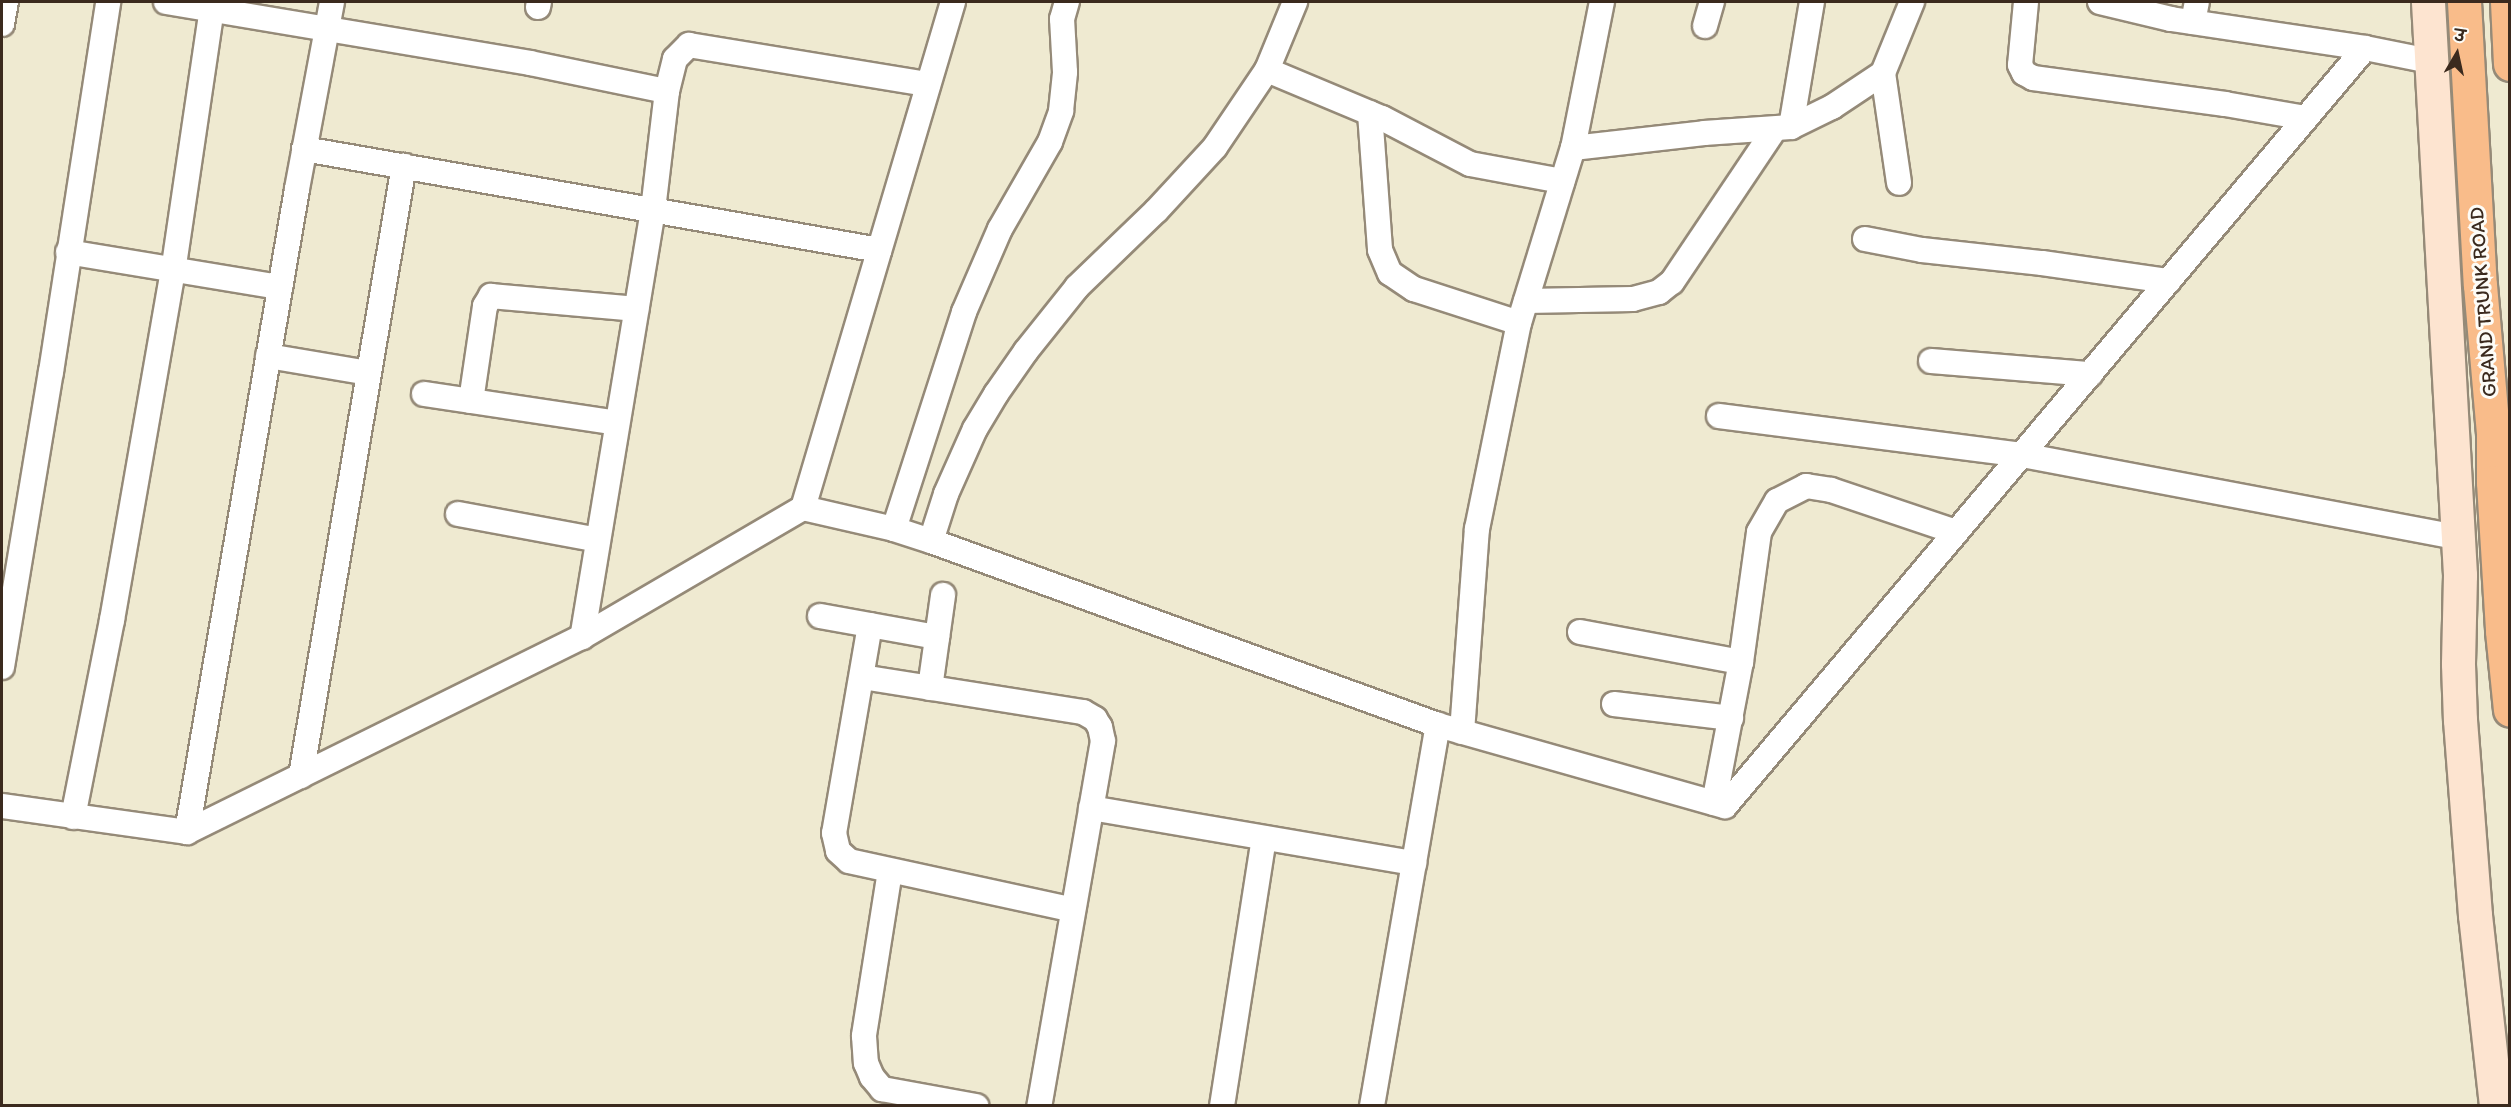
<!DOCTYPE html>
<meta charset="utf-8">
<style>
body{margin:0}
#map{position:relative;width:2511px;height:1107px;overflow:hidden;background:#efead1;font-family:Itim,"Playpen Sans Deva",sans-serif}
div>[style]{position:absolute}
.roads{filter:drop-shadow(2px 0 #958a78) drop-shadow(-2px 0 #958a78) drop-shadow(0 2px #958a78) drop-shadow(0 -2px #958a78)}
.street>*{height:24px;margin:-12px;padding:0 12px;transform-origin:12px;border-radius:12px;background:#fff}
.secondary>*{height:33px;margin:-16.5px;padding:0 16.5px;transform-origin:16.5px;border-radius:16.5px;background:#fde4d0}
.highway>*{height:33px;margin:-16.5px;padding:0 16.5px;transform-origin:16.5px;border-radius:16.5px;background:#f9bc8a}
span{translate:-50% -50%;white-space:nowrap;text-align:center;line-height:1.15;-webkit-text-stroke:6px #fdfcf7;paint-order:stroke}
.street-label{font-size:20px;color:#3b2a1e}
.frame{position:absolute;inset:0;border:3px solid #3b2a1e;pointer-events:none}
.north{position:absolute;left:2427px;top:24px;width:60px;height:60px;-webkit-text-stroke:4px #fdfcf7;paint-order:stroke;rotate:9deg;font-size:16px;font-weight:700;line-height:24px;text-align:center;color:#3b2a1e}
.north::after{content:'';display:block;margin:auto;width:21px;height:27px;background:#3b2a1e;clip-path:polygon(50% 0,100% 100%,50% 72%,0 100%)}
</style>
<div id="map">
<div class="roads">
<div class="street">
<i style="left:166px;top:2px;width:369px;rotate:9.5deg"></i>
<i style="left:530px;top:63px;width:140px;rotate:11.6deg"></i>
<i style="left:667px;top:91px;width:120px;rotate:96.7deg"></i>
<i style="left:653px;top:210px;width:433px;rotate:99.4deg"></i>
<i style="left:2026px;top:2px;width:63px;rotate:95.4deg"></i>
<i style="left:2020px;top:65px;width:9px;rotate:63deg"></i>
<i style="left:2024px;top:73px;width:10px;rotate:29deg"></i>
<i style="left:2033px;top:78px;width:194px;rotate:7.7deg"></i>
<i style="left:2225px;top:104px;width:82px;rotate:9.8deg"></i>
<i style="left:2100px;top:2px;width:73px;rotate:13.5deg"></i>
<i style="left:2171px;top:19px;width:196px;rotate:8.5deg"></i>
<i style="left:2365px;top:48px;width:66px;rotate:11.3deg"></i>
<i style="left:538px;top:7px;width:5px;rotate:-79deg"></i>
<i style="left:2193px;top:22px;width:20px;rotate:-79deg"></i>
<i style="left:2px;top:24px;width:22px;rotate:-80deg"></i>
<i style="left:1705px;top:26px;width:25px;rotate:-74deg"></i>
<i style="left:1267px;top:70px;width:125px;rotate:22.7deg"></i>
<i style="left:1382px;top:118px;width:99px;rotate:27.6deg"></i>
<i style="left:1470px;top:164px;width:94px;rotate:10.5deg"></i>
<i style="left:1883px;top:73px;width:111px;rotate:81.7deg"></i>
<i style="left:667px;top:91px;width:33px;rotate:-76deg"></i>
<i style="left:675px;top:59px;width:20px;rotate:-45deg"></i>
<i style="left:689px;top:45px;width:242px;rotate:9.3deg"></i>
<i style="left:1370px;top:113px;width:137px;rotate:85.8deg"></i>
<i style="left:1380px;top:250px;width:25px;rotate:67deg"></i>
<i style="left:1390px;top:273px;width:29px;rotate:34deg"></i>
<i style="left:1414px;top:289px;width:110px;rotate:17.9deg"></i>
<i style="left:1791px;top:127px;width:127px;rotate:-80.5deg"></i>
<i style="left:1573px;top:148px;width:132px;rotate:-6.5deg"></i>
<i style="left:1704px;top:133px;width:87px;rotate:-3.9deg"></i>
<i style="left:1791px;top:127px;width:46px;rotate:-26deg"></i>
<i style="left:1832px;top:107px;width:61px;rotate:-33.7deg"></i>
<i style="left:1883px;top:73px;width:77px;rotate:-67.8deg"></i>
<i style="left:304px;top:149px;width:584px;rotate:9.96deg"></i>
<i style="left:1865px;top:239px;width:58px;rotate:10.9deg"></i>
<i style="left:1922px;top:250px;width:121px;rotate:6.2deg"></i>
<i style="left:2042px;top:263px;width:128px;rotate:8.1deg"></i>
<i style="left:68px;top:252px;width:215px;rotate:9.4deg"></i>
<i style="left:1526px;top:301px;width:107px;rotate:-1.1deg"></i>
<i style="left:1633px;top:299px;width:27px;rotate:-15deg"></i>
<i style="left:1659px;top:292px;width:16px;rotate:-38deg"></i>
<i style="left:1672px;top:282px;width:183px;rotate:-56.1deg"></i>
<i style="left:268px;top:356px;width:102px;rotate:9.6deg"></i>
<i style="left:1931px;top:361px;width:160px;rotate:4.7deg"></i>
<i style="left:424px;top:394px;width:195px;rotate:8.5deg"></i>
<i style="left:471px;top:401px;width:96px;rotate:-81.6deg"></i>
<i style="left:485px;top:306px;width:12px;rotate:-59deg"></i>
<i style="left:491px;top:296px;width:146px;rotate:5.1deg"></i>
<i style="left:1719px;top:416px;width:305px;rotate:7.3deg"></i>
<i style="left:2022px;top:455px;width:444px;rotate:10.7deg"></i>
<i style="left:803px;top:508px;width:528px;rotate:-73.49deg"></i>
<i style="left:458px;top:514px;width:142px;rotate:10.5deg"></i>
<i style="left:894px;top:529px;width:228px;rotate:-72.1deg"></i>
<i style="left:964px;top:312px;width:90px;rotate:-66.6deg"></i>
<i style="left:1000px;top:229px;width:100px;rotate:-60.1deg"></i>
<i style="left:1050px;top:142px;width:33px;rotate:-70deg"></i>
<i style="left:1061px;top:111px;width:39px;rotate:-84deg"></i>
<i style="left:1065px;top:72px;width:53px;rotate:-93.2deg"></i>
<i style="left:1062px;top:19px;width:18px;rotate:-74deg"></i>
<i style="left:931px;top:541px;width:49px;rotate:-72.3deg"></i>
<i style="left:946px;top:494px;width:71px;rotate:-66deg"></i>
<i style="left:975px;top:429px;width:41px;rotate:-59deg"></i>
<i style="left:996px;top:394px;width:52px;rotate:-55.1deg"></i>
<i style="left:1026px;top:351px;width:82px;rotate:-51.4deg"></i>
<i style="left:1077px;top:287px;width:110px;rotate:-43.9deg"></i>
<i style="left:1156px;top:211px;width:87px;rotate:-47.3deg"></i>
<i style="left:1215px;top:147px;width:93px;rotate:-56deg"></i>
<i style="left:1267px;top:70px;width:74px;rotate:-67.6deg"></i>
<i style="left:820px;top:616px;width:119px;rotate:10.2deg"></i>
<i style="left:870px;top:625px;width:211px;rotate:99.8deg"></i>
<i style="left:834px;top:833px;width:18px;rotate:77deg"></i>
<i style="left:838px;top:851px;width:15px;rotate:42deg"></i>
<i style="left:849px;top:861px;width:229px;rotate:12.3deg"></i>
<i style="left:1580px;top:632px;width:164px;rotate:10.6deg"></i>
<i style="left:2px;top:667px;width:299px;rotate:-80.6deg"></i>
<i style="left:51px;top:372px;width:374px;rotate:-81.2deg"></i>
<i style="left:862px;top:677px;width:224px;rotate:9deg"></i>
<i style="left:1083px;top:712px;width:14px;rotate:30deg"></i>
<i style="left:1095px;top:719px;width:9px;rotate:58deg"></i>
<i style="left:1100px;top:727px;width:14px;rotate:78deg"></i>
<i style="left:1103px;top:741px;width:371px;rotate:99.9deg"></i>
<i style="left:930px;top:688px;width:94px;rotate:-82deg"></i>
<i style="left:1614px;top:704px;width:118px;rotate:6.8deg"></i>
<i style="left:1462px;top:732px;width:204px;rotate:-85.8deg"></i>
<i style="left:1477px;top:529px;width:210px;rotate:-78.5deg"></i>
<i style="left:1519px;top:323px;width:183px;rotate:-72.9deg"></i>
<i style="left:1573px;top:148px;width:149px;rotate:-78.8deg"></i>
<i style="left:301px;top:776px;width:619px;rotate:-80.42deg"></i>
<i style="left:1714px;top:803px;width:144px;rotate:-79.2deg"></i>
<i style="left:1741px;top:662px;width:131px;rotate:-82.1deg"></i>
<i style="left:1759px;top:532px;width:36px;rotate:-60deg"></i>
<i style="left:1777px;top:501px;width:33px;rotate:-27deg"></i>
<i style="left:1806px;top:486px;width:25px;rotate:9deg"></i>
<i style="left:1831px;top:490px;width:132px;rotate:18.6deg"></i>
<i style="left:2px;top:806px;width:187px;rotate:8deg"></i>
<i style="left:187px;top:832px;width:441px;rotate:-26.3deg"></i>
<i style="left:582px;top:637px;width:256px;rotate:-30.3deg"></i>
<i style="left:803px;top:508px;width:93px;rotate:13deg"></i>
<i style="left:894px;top:529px;width:39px;rotate:18deg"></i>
<i style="left:931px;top:541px;width:539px;rotate:19.95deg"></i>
<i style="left:1438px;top:725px;width:298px;rotate:15.8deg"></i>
<i style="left:1725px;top:806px;width:992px;rotate:-49.82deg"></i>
<i style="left:1091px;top:808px;width:328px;rotate:9.7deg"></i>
<i style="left:73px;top:817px;width:201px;rotate:-78.8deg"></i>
<i style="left:112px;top:620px;width:353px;rotate:-80.1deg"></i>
<i style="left:173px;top:272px;width:266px;rotate:-81.6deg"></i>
<i style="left:187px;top:832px;width:652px;rotate:-80.29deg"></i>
<i style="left:297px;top:189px;width:190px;rotate:-79.4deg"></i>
<i style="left:890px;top:871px;width:167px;rotate:99deg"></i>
<i style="left:864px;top:1036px;width:27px;rotate:86deg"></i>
<i style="left:866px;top:1063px;width:15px;rotate:67deg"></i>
<i style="left:872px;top:1077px;width:16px;rotate:50deg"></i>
<i style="left:882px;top:1089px;width:96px;rotate:10.3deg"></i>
<i style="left:1222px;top:1106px;width:271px;rotate:-81.1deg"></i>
<i style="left:1372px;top:1106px;width:387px;rotate:-80.2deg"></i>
</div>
<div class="secondary">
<i style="left:2428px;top:2px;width:574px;rotate:86.8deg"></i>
<i style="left:2460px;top:575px;width:89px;rotate:91.3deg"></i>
<i style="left:2458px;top:664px;width:56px;rotate:88deg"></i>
<i style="left:2460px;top:720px;width:196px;rotate:85.6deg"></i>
<i style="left:2475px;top:915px;width:192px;rotate:83.7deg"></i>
</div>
<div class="highway">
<i style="left:2464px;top:2px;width:283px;rotate:86.8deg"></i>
<i style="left:2480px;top:285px;width:149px;rotate:85deg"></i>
<i style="left:2493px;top:433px;width:49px;rotate:90deg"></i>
<i style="left:2493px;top:482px;width:149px;rotate:86.5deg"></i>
<i style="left:2502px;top:631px;width:79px;rotate:84.2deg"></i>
<i style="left:2507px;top:2px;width:62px;rotate:87.2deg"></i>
</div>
</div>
<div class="street-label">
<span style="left:2483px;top:302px;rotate:-94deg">GRAND TRUNK ROAD</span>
</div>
<div class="frame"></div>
<div class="north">उ</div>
</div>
